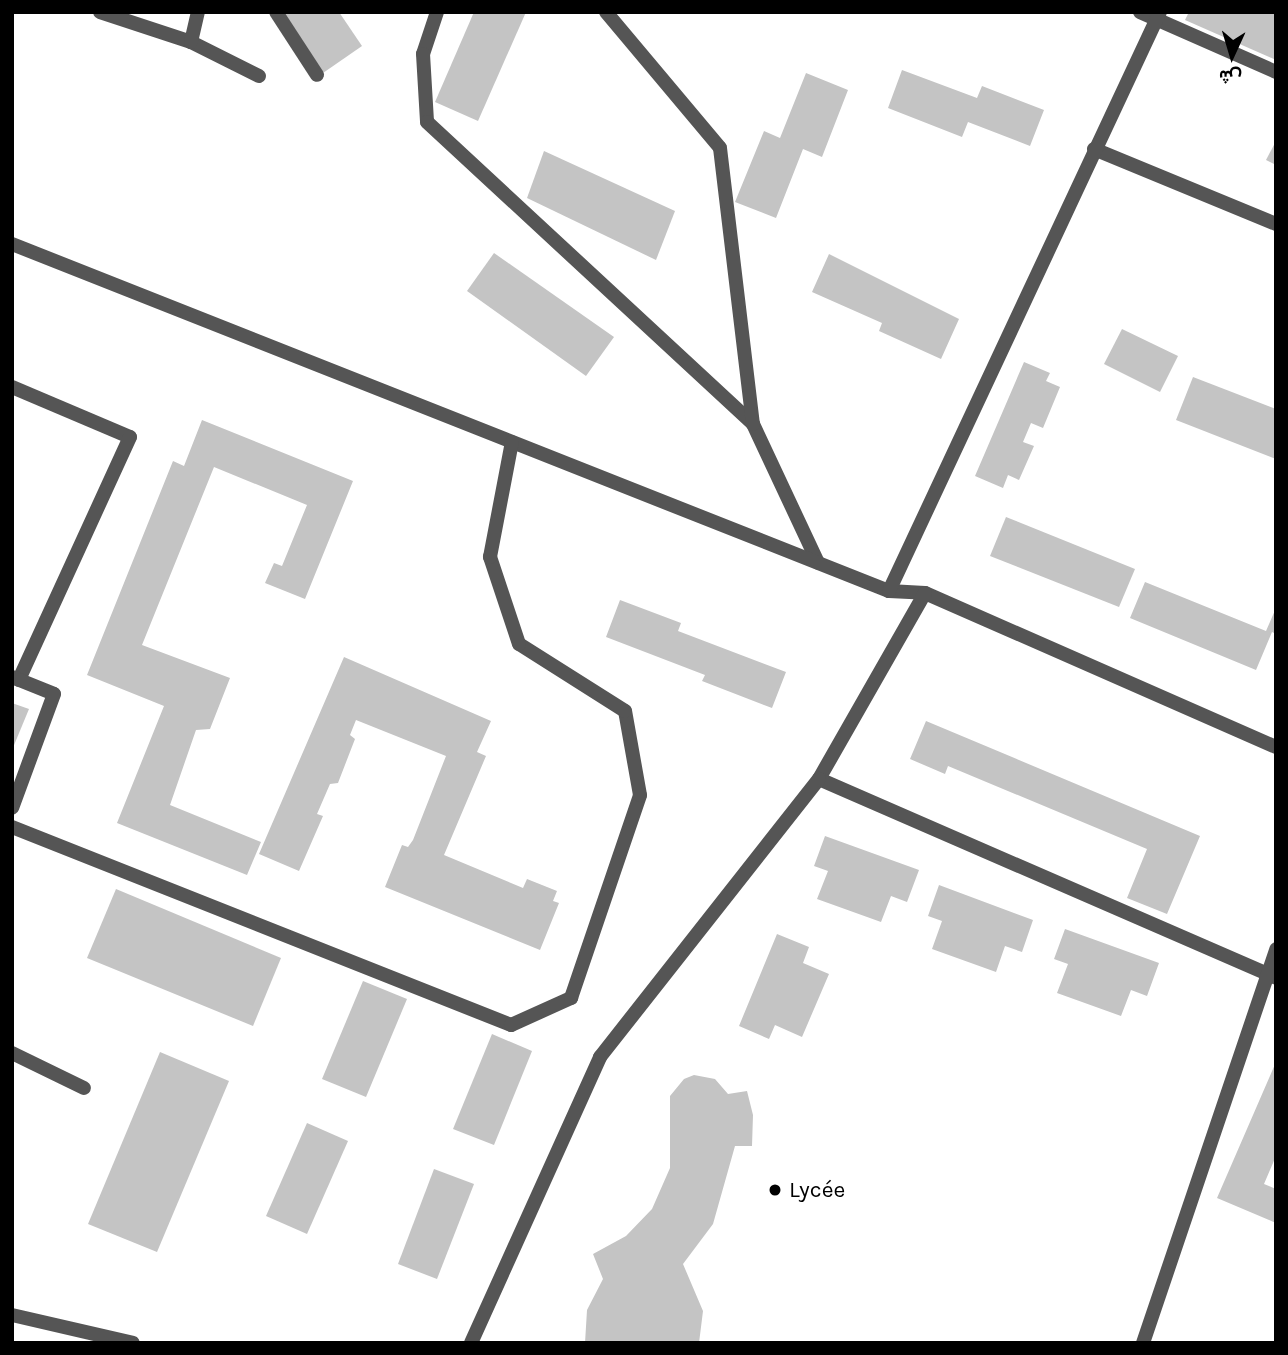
<!DOCTYPE html>
<meta charset="utf-8">
<style>
body{margin:0}
#map{position:relative;width:1288px;height:1355px;overflow:hidden;background:#fff;font-family:Karla,Vazirmatn,sans-serif}
div>[style]{position:absolute}
.building>*{inset:0;background:#c4c4c4}
.service>*{height:14px;margin:-7px;padding:0 7px;transform-origin:7px;border-radius:7px;background:#555}
.minor>*{height:14px;margin:-7px;padding:0 7px;transform-origin:7px;border-radius:7px;background:#555}
.dots>*{width:19px;height:19px;translate:-50% -50%;box-sizing:border-box;border:4px solid #fff;border-radius:50%}
span{translate:-50% -50%;white-space:nowrap;text-align:center;line-height:1.15;-webkit-text-stroke:5px #fff;paint-order:stroke}
.poi-label{font-size:23px;color:#000}
.left{translate:0 -50%;text-align:left}
.frame{position:absolute;inset:0;border:14px solid #000;pointer-events:none}
.north{position:absolute;left:1197px;top:21px;width:70px;height:70px;-webkit-text-stroke:5px #fff;paint-order:stroke;rotate:184deg;font-size:19px;font-weight:700;line-height:28px;text-align:center;color:#000}
.north::after{content:'';display:block;margin:auto;width:24px;height:32px;background:#000;clip-path:polygon(50% 0,100% 100%,50% 72%,0 100%)}
</style>
<div id="map">
<div class="building">
<i style="clip-path:polygon(282px 12px,339px 12px,362px 46px,323px 73px)"></i>
<i style="clip-path:polygon(474px 12px,526px 12px,478px 121px,435px 102px)"></i>
<i style="clip-path:polygon(1189px 12px,1276px 12px,1276px 60px,1185px 20px)"></i>
<i style="clip-path:polygon(902px 70px,977px 98px,982px 86px,1044px 110px,1030px 146px,968px 122px,962px 137px,888px 108px)"></i>
<i style="clip-path:polygon(806px 73px,848px 90px,822px 157px,803px 149px,776px 218px,735px 202px,764px 131px,780px 138px)"></i>
<i style="clip-path:polygon(1276px 141px,1276px 165px,1266px 160px)"></i>
<i style="clip-path:polygon(544px 151px,675px 211px,656px 260px,527px 198px)"></i>
<i style="clip-path:polygon(494px 253px,614px 337px,586px 376px,467px 291px)"></i>
<i style="clip-path:polygon(829px 254px,959px 319px,941px 359px,879px 331px,882px 323px,812px 292px)"></i>
<i style="clip-path:polygon(1122px 329px,1178px 356px,1160px 392px,1104px 364px)"></i>
<i style="clip-path:polygon(1024px 362px,1050px 373px,1046px 381px,1060px 387px,1043px 428px,1031px 423px,1023px 442px,1034px 446px,1019px 480px,1008px 475px,1003px 488px,975px 476px)"></i>
<i style="clip-path:polygon(1193px 377px,1276px 409px,1276px 459px,1176px 420px)"></i>
<i style="clip-path:polygon(202px 420px,353px 481px,305px 599px,265px 583px,274px 563px,282px 566px,307px 505px,214px 467px,142px 645px,230px 678px,210px 729px,196px 730px,170px 805px,261px 842px,247px 875px,117px 823px,164px 706px,87px 675px,173px 461px,184px 466px)"></i>
<i style="clip-path:polygon(1006px 517px,1135px 569px,1119px 607px,990px 556px)"></i>
<i style="clip-path:polygon(1145px 582px,1266px 631px,1276px 608px,1276px 634px,1272px 632px,1256px 670px,1130px 618px)"></i>
<i style="clip-path:polygon(620px 600px,681px 623px,678px 631px,786px 672px,772px 708px,702px 681px,705px 675px,606px 637px)"></i>
<i style="clip-path:polygon(344px 657px,491px 721px,477px 752px,486px 756px,444px 855px,523px 888px,527px 879px,557px 891px,553px 901px,559px 903px,540px 950px,385px 887px,402px 845px,408px 847px,413px 840px,446px 756px,356px 720px,350px 735px,355px 739px,338px 783px,330px 784px,317px 814px,323px 816px,299px 871px,259px 854px)"></i>
<i style="clip-path:polygon(12px 703px,29px 709px,12px 750px)"></i>
<i style="clip-path:polygon(926px 721px,1200px 836px,1167px 914px,1127px 898px,1147px 849px,948px 766px,945px 774px,910px 759px)"></i>
<i style="clip-path:polygon(825px 836px,919px 870px,907px 902px,891px 896px,881px 922px,817px 899px,828px 871px,814px 866px)"></i>
<i style="clip-path:polygon(939px 885px,1033px 920px,1022px 952px,1005px 946px,996px 972px,932px 949px,942px 921px,928px 916px)"></i>
<i style="clip-path:polygon(116px 889px,281px 958px,253px 1026px,87px 958px)"></i>
<i style="clip-path:polygon(1065px 929px,1159px 963px,1147px 996px,1131px 990px,1121px 1016px,1057px 993px,1068px 964px,1054px 959px)"></i>
<i style="clip-path:polygon(777px 934px,809px 947px,803px 963px,829px 974px,802px 1037px,775px 1025px,769px 1039px,739px 1026px)"></i>
<i style="clip-path:polygon(363px 981px,407px 999px,366px 1097px,322px 1079px)"></i>
<i style="clip-path:polygon(492px 1034px,532px 1051px,494px 1145px,453px 1129px)"></i>
<i style="clip-path:polygon(160px 1052px,229px 1081px,157px 1252px,88px 1224px)"></i>
<i style="clip-path:polygon(1276px 1062px,1276px 1156px,1264px 1184px,1276px 1189px,1276px 1223px,1217px 1198px)"></i>
<i style="clip-path:polygon(694px 1075px,715px 1079px,728px 1094px,747px 1091px,753px 1115px,752px 1146px,735px 1146px,713px 1224px,683px 1264px,703px 1311px,699px 1343px,585px 1343px,587px 1310px,603px 1279px,593px 1254px,626px 1236px,652px 1209px,670px 1168px,670px 1096px,684px 1079px)"></i>
<i style="clip-path:polygon(307px 1123px,348px 1141px,307px 1234px,266px 1216px)"></i>
<i style="clip-path:polygon(434px 1169px,474px 1184px,437px 1279px,398px 1264px)"></i>
</div>
<div class="service">
<i style="left:12px;top:387px;width:128px;rotate:23deg"></i>
<i style="left:130px;top:437px;width:267px;rotate:114.6deg"></i>
</div>
<div class="minor">
<i style="left:100px;top:12px;width:96px;rotate:18.2deg"></i>
<i style="left:191px;top:42px;width:76px;rotate:26.6deg"></i>
<i style="left:276px;top:12px;width:75px;rotate:56.9deg"></i>
<i style="left:437px;top:12px;width:44px;rotate:108.4deg"></i>
<i style="left:423px;top:54px;width:68px;rotate:86.6deg"></i>
<i style="left:427px;top:122px;width:444px;rotate:42.8deg"></i>
<i style="left:753px;top:424px;width:153px;rotate:64.9deg"></i>
<i style="left:606px;top:12px;width:177px;rotate:50deg"></i>
<i style="left:720px;top:148px;width:278px;rotate:83.2deg"></i>
<i style="left:1140px;top:12px;width:149px;rotate:23.8deg"></i>
<i style="left:191px;top:42px;width:31px;rotate:-77deg"></i>
<i style="left:1094px;top:149px;width:197px;rotate:22.4deg"></i>
<i style="left:12px;top:244px;width:943px;rotate:21.59deg"></i>
<i style="left:889px;top:591px;width:36px;rotate:3deg"></i>
<i style="left:925px;top:593px;width:383px;rotate:23.7deg"></i>
<i style="left:889px;top:591px;width:639px;rotate:-64.92deg"></i>
<i style="left:925px;top:593px;width:214px;rotate:119.7deg"></i>
<i style="left:819px;top:779px;width:498px;rotate:23.5deg"></i>
<i style="left:12px;top:677px;width:45px;rotate:22deg"></i>
<i style="left:54px;top:694px;width:121px;rotate:110.2deg"></i>
<i style="left:12px;top:827px;width:537px;rotate:21.64deg"></i>
<i style="left:511px;top:1025px;width:66px;rotate:-24.2deg"></i>
<i style="left:571px;top:998px;width:214px;rotate:-71.2deg"></i>
<i style="left:640px;top:795px;width:85px;rotate:-100.1deg"></i>
<i style="left:625px;top:711px;width:125px;rotate:-147.7deg"></i>
<i style="left:519px;top:644px;width:92px;rotate:-108.4deg"></i>
<i style="left:490px;top:557px;width:117px;rotate:-79.2deg"></i>
<i style="left:12px;top:1053px;width:80px;rotate:25.9deg"></i>
<i style="left:12px;top:1315px;width:124px;rotate:13deg"></i>
<i style="left:471px;top:1343px;width:314px;rotate:-65.7deg"></i>
<i style="left:600px;top:1057px;width:354px;rotate:-51.8deg"></i>
<i style="left:1143px;top:1343px;width:416px;rotate:-71.3deg"></i>
</div>
<div class="dots">
<i style="left:775px;top:1190px;background:#000"></i>
</div>
<div class="poi-label">
<span class="left" style="left:789px;top:1190px">Lycée</span>
</div>
<div class="frame"></div>
<div class="north">ش</div>
</div>
